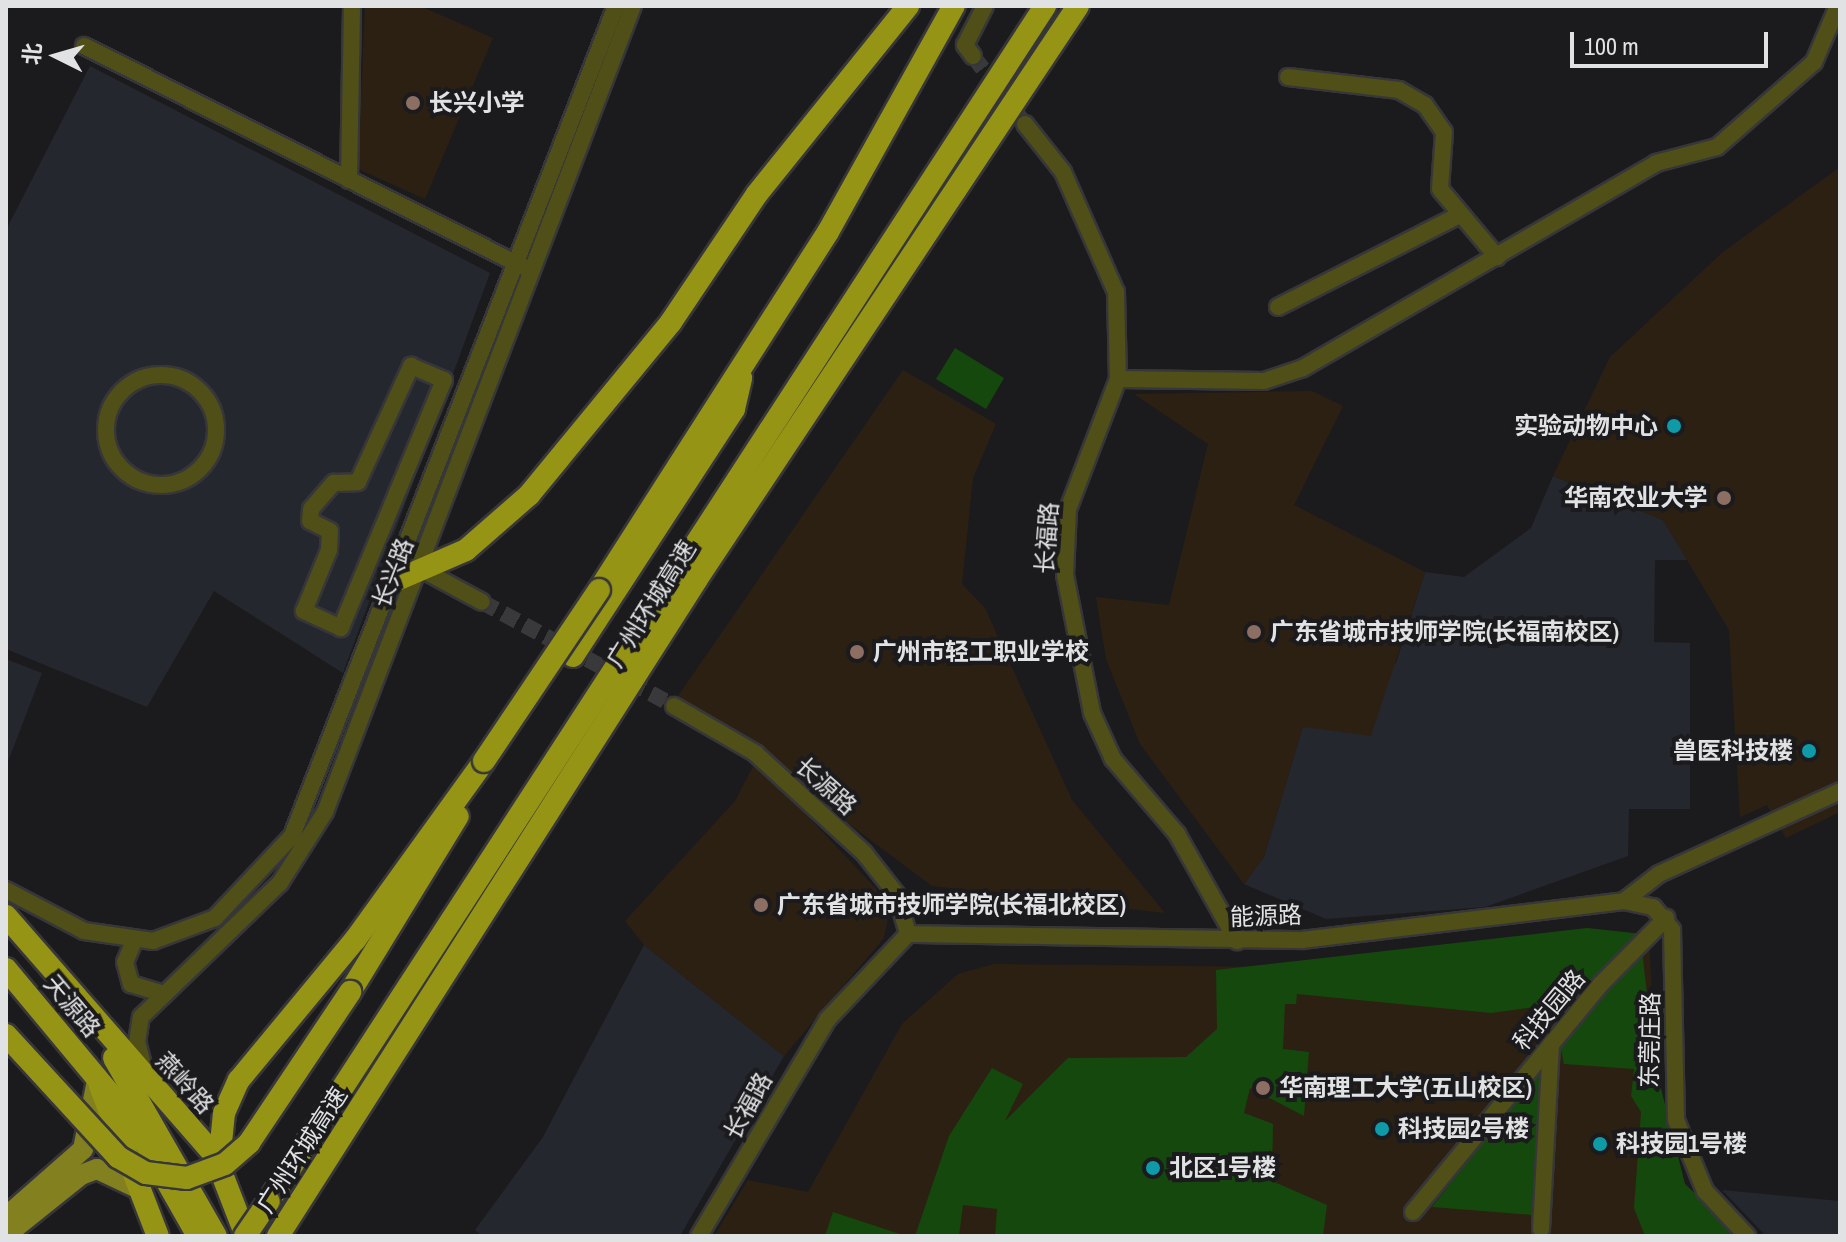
<!DOCTYPE html>
<meta charset="utf-8">
<style>
body{margin:0}
#map{position:relative;width:1846px;height:1242px;overflow:hidden;background:#1b1b1e;font-family:"Archivo Narrow","Noto Sans SC",sans-serif}
div>[style]{position:absolute}
.built>*{inset:0;background:#25272e}
.education>*{inset:0;background:#2c2012}
.green>*{inset:0;background:#15480d}
.minor-tunnel>*{height:16px;margin-top:-8px;transform-origin:0;background:repeating-linear-gradient(90deg,#39393c 0 16px,transparent 0 24px)}
.roads{filter:drop-shadow(2px 0 #37373a) drop-shadow(-2px 0 #37373a) drop-shadow(0 2px #37373a) drop-shadow(0 -2px #37373a)}
.minor>*{height:16px;margin:-8px;padding:0 8px;transform-origin:8px;border-radius:8px;background:#4f4f17}
.minor>.ring{margin:-8px;padding:0;box-sizing:content-box;background:none;border:16px solid #4f4f17;border-radius:50%}
.major>*{height:20px;margin:-10px;padding:0 10px;transform-origin:10px;border-radius:10px;background:#82801f}
.highway>*{height:22px;margin:-11px;padding:0 11px;transform-origin:11px;border-radius:11px;background:#969415}
.bridges{filter:drop-shadow(2px 0 #37373a) drop-shadow(-2px 0 #37373a) drop-shadow(0 2px #37373a) drop-shadow(0 -2px #37373a)}
.highway-bridge>*{height:22px;margin:-11px;padding:0 11px;transform-origin:11px;border-radius:11px;background:#969415}
.dots>*{width:22px;height:22px;translate:-50% -50%;box-sizing:border-box;border:4px solid #1b1b1e;border-radius:50%}
span{translate:-50% -50%;white-space:nowrap;text-align:center;line-height:1.15;-webkit-text-stroke:8px #1b1b1e;paint-order:stroke}
.poi-label{font-size:24px;color:#e1e2e3;font-weight:700}
.left{translate:0 -50%;text-align:left}
.right{translate:-100% -50%;text-align:right}
.street-label{font-size:24px;color:#e1e2e3}
.frame{position:absolute;inset:0;border:8px solid #e1e2e3;pointer-events:none}
.north{position:absolute;left:16px;top:16px;width:80px;height:80px;-webkit-text-stroke:6px #1b1b1e;paint-order:stroke;rotate:275deg;font-size:22px;font-weight:700;line-height:32px;text-align:center;color:#e1e2e3}
.north::after{content:'';display:block;margin:auto;width:28px;height:36px;background:#e1e2e3;clip-path:polygon(50% 0,100% 100%,50% 72%,0 100%)}
.scale{position:absolute;left:1570px;top:32px;width:198px;height:36px;box-sizing:border-box;border:4px solid #e1e2e3;border-top:0;padding-left:10px;font-size:24px;line-height:28px;white-space:nowrap;color:#e1e2e3;-webkit-text-stroke:6px #1b1b1e;paint-order:stroke}
</style>
<div id="map">
<div class="built">
<i style="clip-path:polygon(90px 66px,490px 273px,343px 673px,214px 591px,147px 707px,6px 649px,6px 230px)"></i>
<i style="clip-path:polygon(1553px 476px,1663px 520px,1687px 560px,1655px 560px,1654px 642px,1690px 643px,1690px 809px,1629px 809px,1628px 856px,1485px 907px,1326px 919px,1244px 884px,1264px 857px,1303px 726px,1396px 663px,1425px 572px,1464px 577px,1531px 528px)"></i>
<i style="clip-path:polygon(6px 659px,42px 673px,6px 767px)"></i>
<i style="clip-path:polygon(644px 945px,784px 1056px,680px 1236px,482px 1236px,475px 1230px,543px 1137px)"></i>
<i style="clip-path:polygon(1722px 1190px,1840px 1201px,1840px 1236px,1766px 1236px)"></i>
</div>
<div class="education">
<i style="clip-path:polygon(365px 6px,420px 6px,493px 38px,425px 199px,358px 169px)"></i>
<i style="clip-path:polygon(1840px 167px,1840px 812px,1786px 838px,1767px 805px,1740px 817px,1729px 630px,1663px 520px,1553px 476px,1610px 357px,1723px 252px)"></i>
<i style="clip-path:polygon(903px 370px,996px 424px,973px 478px,962px 584px,985px 608px,1072px 800px,1165px 913px,932px 886px,678px 696px)"></i>
<i style="clip-path:polygon(1312px 391px,1343px 406px,1294px 505px,1425px 572px,1371px 736px,1303px 727px,1264px 857px,1244px 884px,1140px 744px,1106px 659px,1096px 597px,1169px 605px,1208px 444px,1134px 394px)"></i>
<i style="clip-path:polygon(756px 761px,880px 893px,888px 917px,884px 938px,784px 1056px,644px 945px,625px 921px,735px 801px)"></i>
<i style="clip-path:polygon(1588px 928px,1649px 937px,1656px 1069px,1685px 1184px,1729px 1236px,714px 1236px,748px 1180px,808px 1192px,902px 1024px,958px 974px,994px 964px,1279px 967px)"></i>
</div>
<div class="green">
<i style="clip-path:polygon(955px 348px,1004px 378px,986px 409px,936px 379px)"></i>
<i style="clip-path:polygon(1587px 928px,1652px 935px,1565px 1003px,1491px 1013px,1297px 994px,1296px 1004px,1285px 1004px,1283px 1049px,1309px 1052px,1304px 1116px,1250px 1088px,1244px 1113px,1273px 1124px,1272px 1181px,1327px 1205px,1323px 1236px,995px 1236px,997px 1209px,963px 1205px,959px 1236px,915px 1236px,949px 1136px,992px 1068px,1023px 1084px,1005px 1121px,1068px 1058px,1186px 1057px,1217px 1029px,1216px 970px)"></i>
<i style="clip-path:polygon(1642px 951px,1656px 1069px,1685px 1184px,1740px 1236px,1645px 1236px,1634px 1208px,1641px 1112px,1631px 1096px,1634px 1069px,1564px 1064px,1560px 1045px)"></i>
<i style="clip-path:polygon(1543px 1066px,1533px 1215px,1432px 1207px)"></i>
<i style="clip-path:polygon(833px 1212px,906px 1236px,825px 1236px)"></i>
</div>
<div class="minor-tunnel">
<i style="left:973px;top:56px;width:86px;rotate:52.6deg"></i>
<i style="left:482px;top:602px;width:218px;rotate:28.4deg"></i>
</div>
<div class="roads">
<div class="minor">
<i style="left:84px;top:46px;width:497px;rotate:26.7deg"></i>
<i style="left:973px;top:56px;width:14px;rotate:-126deg"></i>
<i style="left:965px;top:45px;width:44px;rotate:-62.9deg"></i>
<i style="left:1288px;top:77px;width:112px;rotate:6.7deg"></i>
<i style="left:1399px;top:90px;width:30px;rotate:30deg"></i>
<i style="left:1425px;top:105px;width:33px;rotate:55deg"></i>
<i style="left:1444px;top:132px;width:57px;rotate:94deg"></i>
<i style="left:1440px;top:189px;width:89px;rotate:50deg"></i>
<i style="left:1025px;top:124px;width:61px;rotate:51.6deg"></i>
<i style="left:1063px;top:172px;width:131px;rotate:66.2deg"></i>
<i style="left:1116px;top:292px;width:87px;rotate:88.7deg"></i>
<i style="left:1118px;top:379px;width:139px;rotate:111deg"></i>
<i style="left:1068px;top:509px;width:66px;rotate:92.6deg"></i>
<i style="left:1065px;top:575px;width:141px;rotate:78.9deg"></i>
<i style="left:1092px;top:713px;width:51px;rotate:65.5deg"></i>
<i style="left:1113px;top:759px;width:99px;rotate:49.5deg"></i>
<i style="left:1177px;top:834px;width:123px;rotate:60.7deg"></i>
<i style="left:349px;top:180px;width:174px;rotate:-89deg"></i>
<i style="left:1278px;top:307px;width:205px;rotate:-26.9deg"></i>
<i style="left:411px;top:366px;width:36px;rotate:23deg"></i>
<i style="left:444px;top:380px;width:269px;rotate:112.6deg"></i>
<i style="left:341px;top:628px;width:41px;rotate:-155.3deg"></i>
<i style="left:304px;top:611px;width:66px;rotate:-67.7deg"></i>
<i style="left:329px;top:550px;width:19px;rotate:-87deg"></i>
<i style="left:330px;top:531px;width:22px;rotate:-153deg"></i>
<i style="left:310px;top:521px;width:12px;rotate:-85deg"></i>
<i style="left:311px;top:509px;width:35px;rotate:-49deg"></i>
<i style="left:334px;top:483px;width:24px;rotate:-2deg"></i>
<i style="left:358px;top:482px;width:128px;rotate:-65.4deg"></i>
<i class="ring" style="left:106px;top:375px;width:94px;height:94px"></i>
<i style="left:1118px;top:379px;width:146px;rotate:0.8deg"></i>
<i style="left:1264px;top:381px;width:41px;rotate:-18.4deg"></i>
<i style="left:1303px;top:368px;width:408px;rotate:-30.1deg"></i>
<i style="left:1656px;top:163px;width:63px;rotate:-14.7deg"></i>
<i style="left:1717px;top:147px;width:129px;rotate:-41.2deg"></i>
<i style="left:1814px;top:62px;width:61px;rotate:-66.8deg"></i>
<i style="left:421px;top:569px;width:69px;rotate:28.4deg"></i>
<i style="left:674px;top:706px;width:94px;rotate:30.1deg"></i>
<i style="left:755px;top:753px;width:148px;rotate:42.5deg"></i>
<i style="left:864px;top:853px;width:53px;rotate:51.8deg"></i>
<i style="left:897px;top:895px;width:41px;rotate:74.2deg"></i>
<i style="left:6px;top:890px;width:88px;rotate:27.7deg"></i>
<i style="left:84px;top:931px;width:70px;rotate:8.2deg"></i>
<i style="left:153px;top:941px;width:66px;rotate:-20.4deg"></i>
<i style="left:215px;top:918px;width:112px;rotate:-46.8deg"></i>
<i style="left:292px;top:836px;width:891px;rotate:-68.68deg"></i>
<i style="left:1624px;top:901px;width:44px;rotate:-37.6deg"></i>
<i style="left:1659px;top:874px;width:199px;rotate:-24.6deg"></i>
<i style="left:134px;top:941px;width:23px;rotate:113deg"></i>
<i style="left:125px;top:962px;width:23px;rotate:75deg"></i>
<i style="left:131px;top:984px;width:34px;rotate:17deg"></i>
<i style="left:144px;top:1068px;width:27px;rotate:-105deg"></i>
<i style="left:137px;top:1042px;width:25px;rotate:-81deg"></i>
<i style="left:141px;top:1017px;width:193px;rotate:-44deg"></i>
<i style="left:280px;top:883px;width:84px;rotate:-57.6deg"></i>
<i style="left:325px;top:812px;width:863px;rotate:-69.09deg"></i>
<i style="left:1413px;top:1212px;width:296px;rotate:-50.5deg"></i>
<i style="left:1601px;top:984px;width:93px;rotate:-45.4deg"></i>
<i style="left:1541px;top:1229px;width:185px;rotate:-86.9deg"></i>
<i style="left:699px;top:1236px;width:252px;rotate:-59.3deg"></i>
<i style="left:828px;top:1019px;width:117px;rotate:-46.7deg"></i>
<i style="left:908px;top:934px;width:394px;rotate:0.9deg"></i>
<i style="left:1302px;top:940px;width:324px;rotate:-6.9deg"></i>
<i style="left:1624px;top:901px;width:30px;rotate:12deg"></i>
<i style="left:1653px;top:907px;width:30px;rotate:50deg"></i>
<i style="left:1672px;top:930px;width:190px;rotate:88.8deg"></i>
<i style="left:1676px;top:1120px;width:77px;rotate:67.8deg"></i>
<i style="left:1705px;top:1191px;width:62px;rotate:47deg"></i>
</div>
<div class="major">
<i style="left:6px;top:1217px;width:103px;rotate:-41.4deg"></i>
<i style="left:83px;top:1149px;width:69px;rotate:-78.4deg"></i>
<i style="left:6px;top:1235px;width:96px;rotate:-38.7deg"></i>
<i style="left:81px;top:1175px;width:17px;rotate:-21deg"></i>
<i style="left:97px;top:1169px;width:42px;rotate:25.3deg"></i>
</div>
<div class="highway">
<i style="left:397px;top:580px;width:75px;rotate:-23.5deg"></i>
<i style="left:466px;top:550px;width:84px;rotate:-41.1deg"></i>
<i style="left:529px;top:495px;width:224px;rotate:-50.6deg"></i>
<i style="left:671px;top:322px;width:154px;rotate:-56.1deg"></i>
<i style="left:757px;top:194px;width:241px;rotate:-51.2deg"></i>
<i style="left:599px;top:590px;width:425px;rotate:-57.4deg"></i>
<i style="left:828px;top:232px;width:259px;rotate:-60.9deg"></i>
<i style="left:573px;top:656px;width:295px;rotate:-56.9deg"></i>
<i style="left:734px;top:409px;width:32px;rotate:-77deg"></i>
<i style="left:6px;top:916px;width:318px;rotate:48.9deg"></i>
<i style="left:215px;top:1156px;width:86px;rotate:68.8deg"></i>
<i style="left:6px;top:969px;width:197px;rotate:50.2deg"></i>
<i style="left:132px;top:1120px;width:133px;rotate:60.4deg"></i>
<i style="left:350px;top:992px;width:206px;rotate:-58.5deg"></i>
<i style="left:114px;top:1058px;width:205px;rotate:60.2deg"></i>
<i style="left:100px;top:1086px;width:161px;rotate:68.9deg"></i>
<i style="left:219px;top:1163px;width:50px;rotate:-84.3deg"></i>
<i style="left:224px;top:1113px;width:36px;rotate:-66deg"></i>
<i style="left:239px;top:1080px;width:182px;rotate:-50.4deg"></i>
<i style="left:355px;top:940px;width:221px;rotate:-54.2deg"></i>
<i style="left:269px;top:1201px;width:1425px;rotate:-57deg"></i>
<i style="left:278px;top:1236px;width:779px;rotate:-57.47deg"></i>
<i style="left:697px;top:579px;width:688px;rotate:-56.38deg"></i>
</div>
</div>
<div class="bridges">
<div class="highway-bridge">
<i style="left:484px;top:761px;width:206px;rotate:-56.1deg"></i>
<i style="left:6px;top:1035px;width:166px;rotate:47.4deg"></i>
<i style="left:118px;top:1157px;width:32px;rotate:30deg"></i>
<i style="left:146px;top:1173px;width:41px;rotate:7deg"></i>
<i style="left:187px;top:1178px;width:40px;rotate:-20.2deg"></i>
<i style="left:225px;top:1164px;width:32px;rotate:-41deg"></i>
<i style="left:249px;top:1143px;width:182px;rotate:-56.2deg"></i>
<i style="left:245px;top:1236px;width:42px;rotate:-55.6deg"></i>
</div>
</div>
<div class="dots">
<i style="left:413px;top:103px;background:#8d6e63"></i>
<i style="left:1674px;top:426px;background:#0f9aa8"></i>
<i style="left:1724px;top:498px;background:#8d6e63"></i>
<i style="left:1254px;top:632px;background:#8d6e63"></i>
<i style="left:857px;top:652px;background:#8d6e63"></i>
<i style="left:1809px;top:751px;background:#0f9aa8"></i>
<i style="left:761px;top:905px;background:#8d6e63"></i>
<i style="left:1263px;top:1088px;background:#8d6e63"></i>
<i style="left:1382px;top:1129px;background:#0f9aa8"></i>
<i style="left:1600px;top:1144px;background:#0f9aa8"></i>
<i style="left:1153px;top:1168px;background:#0f9aa8"></i>
</div>
<div class="poi-label">
<span class="left" style="left:429px;top:103px">长兴小学</span>
<span class="right" style="left:1658px;top:426px">实验动物中心</span>
<span class="right" style="left:1708px;top:498px">华南农业大学</span>
<span class="left" style="left:1270px;top:632px">广东省城市技师学院(长福南校区)</span>
<span class="left" style="left:873px;top:652px">广州市轻工职业学校</span>
<span class="right" style="left:1793px;top:751px">兽医科技楼</span>
<span class="left" style="left:777px;top:905px">广东省城市技师学院(长福北校区)</span>
<span class="left" style="left:1279px;top:1088px">华南理工大学(五山校区)</span>
<span class="left" style="left:1398px;top:1129px">科技园2号楼</span>
<span class="left" style="left:1616px;top:1144px">科技园1号楼</span>
<span class="left" style="left:1169px;top:1168px">北区1号楼</span>
</div>
<div class="street-label">
<span style="left:1047px;top:538px;rotate:-86deg">长福路</span>
<span style="left:393px;top:573px;rotate:-69deg">长兴路</span>
<span style="left:651px;top:604px;rotate:-58deg">广州环城高速</span>
<span style="left:826px;top:786px;rotate:42deg">长源路</span>
<span style="left:1266px;top:916px;rotate:-2deg">能源路</span>
<span style="left:72px;top:1006px;rotate:50deg">天源路</span>
<span style="left:1549px;top:1010px;rotate:-50deg">科技园路</span>
<span style="left:1650px;top:1040px;rotate:-89deg">东莞庄路</span>
<span style="left:185px;top:1083px;rotate:48deg">燕岭路</span>
<span style="left:748px;top:1106px;rotate:-61deg">长福路</span>
<span style="left:302px;top:1150px;rotate:-57deg">广州环城高速</span>
</div>
<div class="frame"></div>
<div class="north">北</div>
<div class="scale">100 m</div>
</div>
